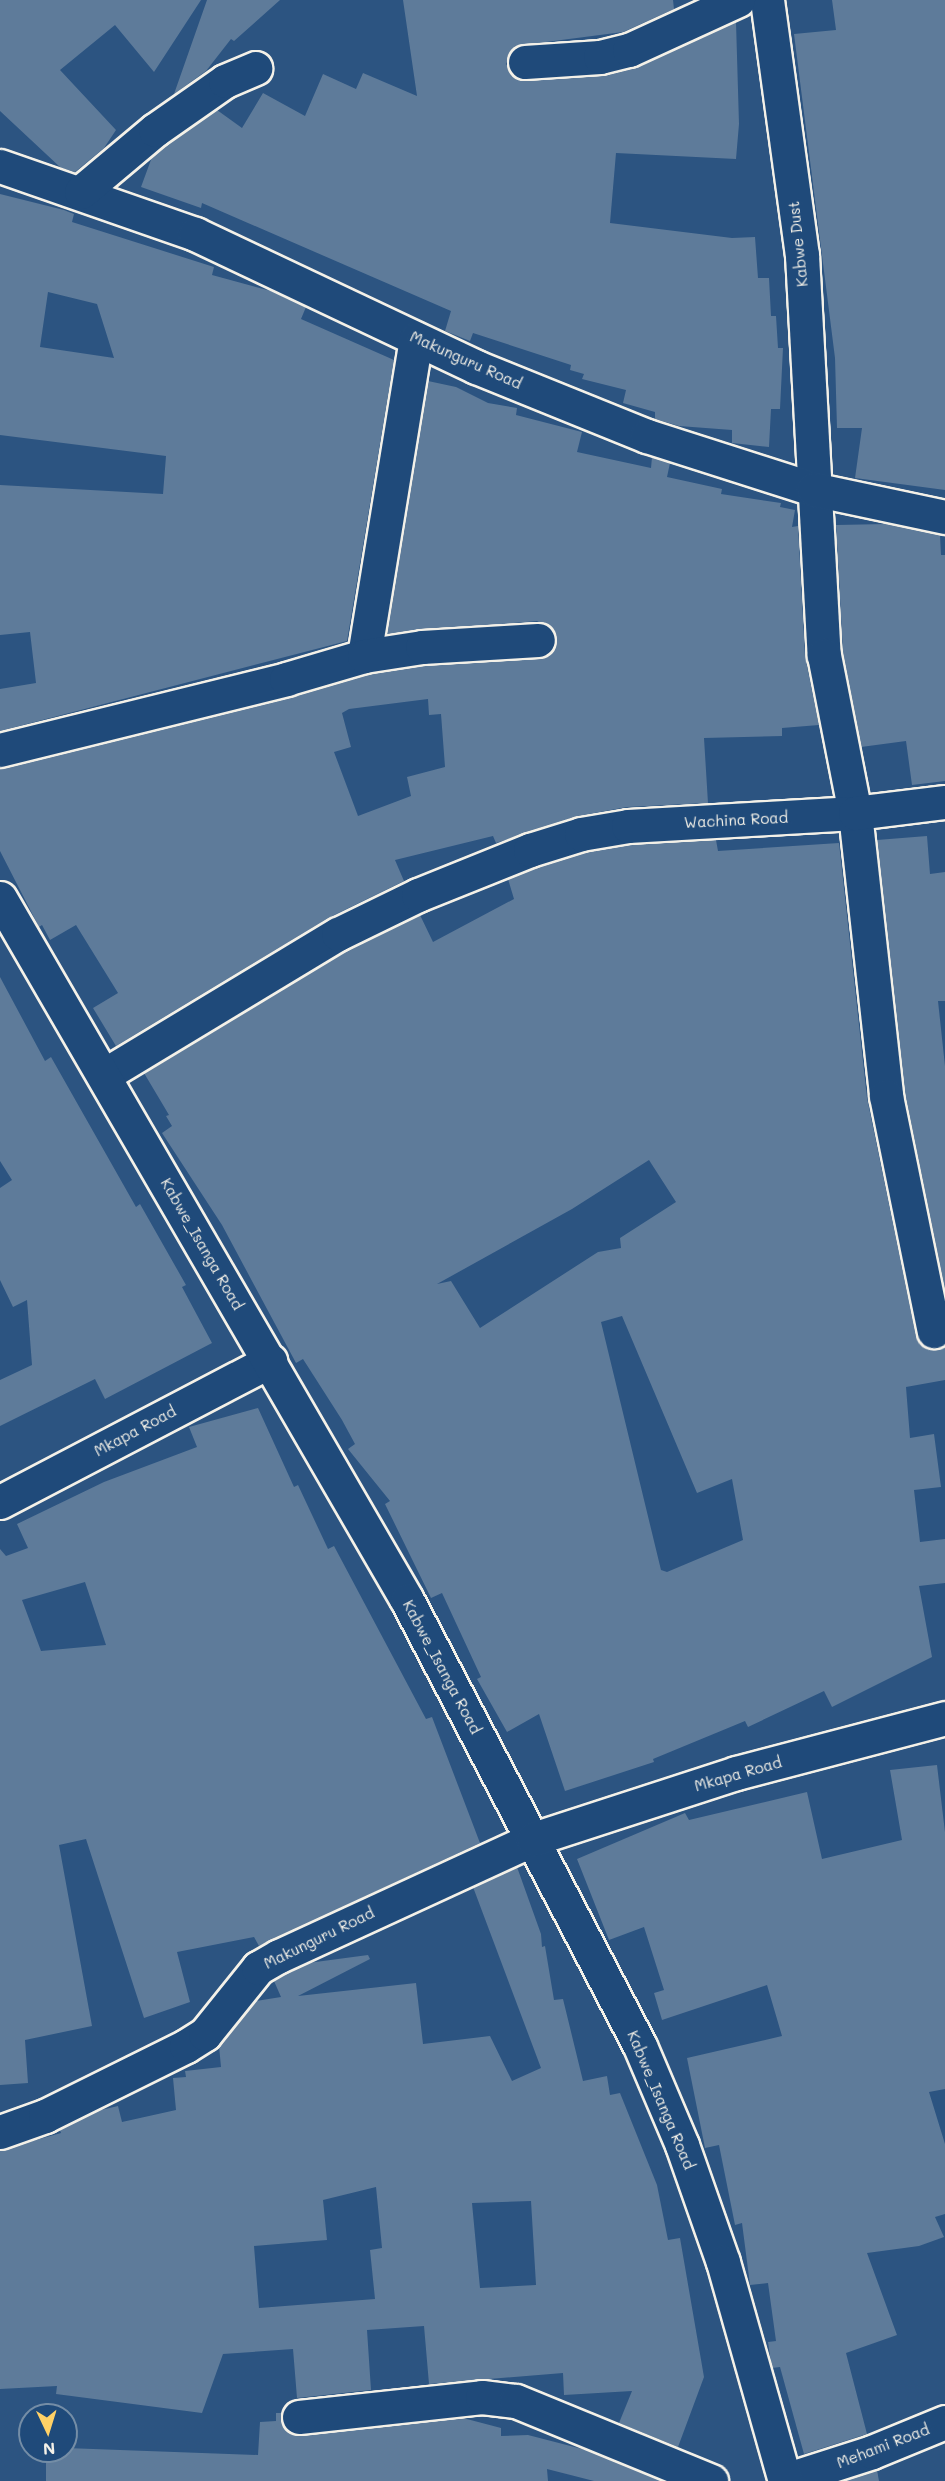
<!DOCTYPE html>
<style>
body{margin:0}
#map{position:relative;width:945px;height:2481px;overflow:hidden;background:#2c5481;font-family:Mali,sans-serif}
div>[style]{position:absolute}
.building>*{inset:0;background:#5e7b9a}
.roads{filter:drop-shadow(2px 0 #f4f1e8) drop-shadow(-2px 0 #f4f1e8) drop-shadow(0 2px #f4f1e8) drop-shadow(0 -2px #f4f1e8)}
.street>*{height:33px;margin:-16.5px;padding:0 16.5px;transform-origin:16.5px;border-radius:16.5px;background:#1f4a7a}
.secondary>*{height:33px;margin:-16.5px;padding:0 16.5px;transform-origin:16.5px;border-radius:16.5px;background:#1f4a7a}
span{translate:-50% -50%;white-space:nowrap;text-align:center;line-height:1.15;-webkit-text-stroke:5px #1f4a7a;paint-order:stroke}
.street-label{font-size:15px;color:#f4f1e8}
.north{position:absolute;left:18px;top:2403px;width:60px;height:60px;box-sizing:border-box;background:#1f4a7a;border:2px solid #748da6;border-radius:50%;rotate:176deg;font-size:16px;font-weight:700;line-height:24px;text-align:center;color:#f4f1e8}
.north::after{content:'';display:block;margin:auto;width:21px;height:27px;background:#ffd166;clip-path:polygon(50% 0,100% 100%,50% 72%,0 100%)}
</style>
<div id="map">
<div class="building">
<i style="clip-path:polygon(0 0,201px 0,154px 72px,115px 25px,60px 70px,116px 130px,104px 148px,75px 172px,61px 168px,0 111px)"></i>
<i style="clip-path:polygon(207px 0,280px 0,234px 41px,231px 39px,206px 71px,174px 94px)"></i>
<i style="clip-path:polygon(403px 0,673px 0,674px 9px,623px 32px,515px 46px,506px 64px,516px 78px,526px 81px,601px 76px,633px 68px,736px 22px,739px 124px,736px 159px,616px 153px,610px 223px,732px 238px,755px 237px,758px 278px,769px 278px,771px 316px,776px 316px,778px 348px,783px 348px,780px 409px,771px 409px,769px 447px,732px 443px,732px 430px,679px 426px,655px 419px,655px 412px,623px 403px,626px 390px,582px 379px,584px 374px,570px 370px,571px 365px,473px 333px,470px 341px,445px 331px,451px 311px,202px 203px,201px 208px,141px 187px,152px 157px,166px 145px,217px 110px,242px 128px,263px 93px,305px 116px,323px 74px,356px 89px,363px 73px,417px 96px)"></i>
<i style="clip-path:polygon(832px 0,945px 0,945px 490px,855px 478px,862px 428px,837px 428px,835px 358px,794px 34px,836px 30px)"></i>
<i style="clip-path:polygon(evenodd,0 194px,64px 210px,74px 214px,72px 222px,214px 267px,212px 275px,271px 291px,306px 307px,301px 319px,394px 360px,347px 641px,0 731px,0 689px,36px 683px,30px 632px,0 635px,0 485px,163px 494px,166px 456px,0 435px,0 194px,48px 292px,97px 304px,114px 358px,40px 347px,48px 292px)"></i>
<i style="clip-path:polygon(evenodd,428px 381px,456px 387px,488px 403px,517px 408px,516px 415px,582px 432px,577px 452px,651px 468px,652px 457px,670px 463px,667px 477px,722px 489px,721px 494px,781px 503px,780px 507px,795px 510px,792px 527px,798px 526px,805px 656px,819px 725px,782px 728px,782px 736px,704px 738px,708px 803px,627px 807px,578px 816px,496px 843px,493px 836px,395px 860px,404px 881px,328px 918px,116px 1046px,93px 1008px,118px 993px,76px 925px,50px 940px,42px 925px,39px 927px,0 851px,0 768px,368px 674px,424px 666px,539px 659px,555px 648px,554px 630px,537px 621px,387px 634px,428px 381px,428px 699px,429px 715px,441px 714px,445px 767px,407px 777px,411px 796px,358px 816px,334px 752px,351px 747px,342px 713px,349px 709px,428px 699px)"></i>
<i style="clip-path:polygon(887px 524px,940px 535px,941px 555px,945px 555px,945px 781px,912px 785px,906px 741px,861px 747px,843px 653px,836px 525px)"></i>
<i style="clip-path:polygon(927px 836px,930px 874px,945px 872px,945px 1001px,938px 1001px,945px 1066px,945px 1291px,905px 1093px,877px 840px)"></i>
<i style="clip-path:polygon(evenodd,716px 840px,718px 851px,839px 843px,867px 1098px,916px 1335px,928px 1349px,945px 1346px,945px 1380px,906px 1387px,910px 1438px,934px 1434px,941px 1487px,914px 1490px,920px 1542px,945px 1539px,945px 1583px,919px 1586px,932px 1657px,832px 1707px,824px 1691px,748px 1727px,745px 1721px,653px 1759px,654px 1762px,565px 1791px,539px 1714px,507px 1732px,477px 1679px,481px 1677px,442px 1593px,431px 1598px,385px 1504px,390px 1501px,348px 1449px,355px 1444px,342px 1420px,303px 1359px,296px 1363px,222px 1225px,162px 1133px,172px 1126px,166px 1116px,169px 1115px,144px 1073px,347px 950px,420px 915px,433px 942px,514px 899px,508px 879px,536px 868px,585px 852px,630px 845px,716px 840px,649px 1160px,676px 1202px,620px 1238px,621px 1248px,598px 1252px,480px 1328px,451px 1281px,437px 1284px,572px 1209px,649px 1160px,716px 840px,622px 1316px,697px 1493px,732px 1479px,743px 1540px,667px 1572px,661px 1570px,601px 1322px,622px 1316px)"></i>
<i style="clip-path:polygon(0 977px,45px 1061px,51px 1057px,136px 1207px,140px 1204px,186px 1285px,182px 1287px,212px 1343px,105px 1399px,95px 1379px,0 1426px,0 1380px,32px 1365px,27px 1300px,13px 1307px,0 1280px,0 1188px,12px 1180px,0 1161px)"></i>
<i style="clip-path:polygon(evenodd,258px 1408px,294px 1487px,298px 1485px,328px 1549px,334px 1546px,426px 1719px,432px 1717px,480px 1843px,259px 1946px,254px 1937px,177px 1952px,190px 2002px,144px 2018px,86px 1839px,59px 1845px,92px 2026px,25px 2040px,28px 2083px,0 2085px,0 1549px,6px 1556px,28px 1548px,17px 1524px,104px 1482px,197px 1447px,189px 1427px,258px 1408px,85px 1582px,106px 1645px,41px 1651px,22px 1600px,85px 1582px)"></i>
<i style="clip-path:polygon(937px 1765px,945px 1832px,945px 2089px,929px 2092px,945px 2144px,945px 2214px,935px 2217px,944px 2237px,919px 2246px,867px 2253px,897px 2335px,846px 2353px,867px 2434px,804px 2454px,780px 2367px,772px 2368px,771px 2363px,768px 2342px,776px 2341px,768px 2283px,750px 2285px,742px 2223px,735px 2225px,719px 2145px,705px 2148px,687px 2058px,782px 2036px,767px 1985px,662px 2020px,654px 1993px,664px 1990px,644px 1927px,609px 1940px,577px 1859px,685px 1813px,689px 1820px,807px 1792px,822px 1859px,902px 1840px,890px 1770px)"></i>
<i style="clip-path:polygon(evenodd,517px 1867px,541px 1934px,542px 1947px,545px 1946px,554px 2000px,563px 1999px,583px 2081px,607px 2076px,610px 2095px,620px 2093px,657px 2185px,668px 2240px,680px 2238px,704px 2377px,678px 2447px,619px 2423px,632px 2391px,564px 2395px,563px 2373px,429px 2384px,424px 2326px,367px 2330px,371px 2390px,297px 2398px,293px 2349px,223px 2354px,202px 2413px,56px 2394px,57px 2386px,0 2389px,0 2150px,61px 2133px,60px 2130px,97px 2111px,118px 2106px,122px 2122px,176px 2110px,173px 2078px,186px 2077px,185px 2071px,221px 2067px,219px 2046px,256px 2001px,281px 1997px,274px 1981px,308px 1963px,368px 1955px,370px 1959px,298px 1996px,416px 1983px,423px 2044px,490px 2036px,512px 2081px,541px 2068px,473px 1887px,517px 1867px,376px 2187px,382px 2248px,370px 2250px,375px 2299px,259px 2308px,254px 2246px,327px 2240px,323px 2200px,376px 2187px,517px 1867px,531px 2201px,536px 2285px,480px 2288px,472px 2203px,531px 2201px)"></i>
<i style="clip-path:polygon(276px 2413px,281px 2413px,284px 2429px,301px 2436px,463px 2418px,501px 2428px,501px 2436px,528px 2435px,586px 2450px,662px 2481px,594px 2481px,547px 2469px,548px 2481px,46px 2481px,46px 2451px,66px 2448px,258px 2455px,260px 2422px,276px 2421px)"></i>
<i style="clip-path:polygon(877px 2470px,879px 2481px,843px 2481px)"></i>
</div>
<div class="roads">
<div class="street">
<i style="left:767px;top:0;width:257px;rotate:82.2deg"></i>
<i style="left:802px;top:255px;width:401px;rotate:86.9deg"></i>
<i style="left:824px;top:655px;width:161px;rotate:78.9deg"></i>
<i style="left:855px;top:813px;width:285px;rotate:83.7deg"></i>
<i style="left:886px;top:1096px;width:240px;rotate:78.5deg"></i>
<i style="left:525px;top:62px;width:75px;rotate:-3.8deg"></i>
<i style="left:600px;top:57px;width:30px;rotate:-14deg"></i>
<i style="left:629px;top:50px;width:120px;rotate:-24.6deg"></i>
<i style="left:0;top:166px;width:207px;rotate:19.2deg"></i>
<i style="left:195px;top:234px;width:311px;rotate:25.3deg"></i>
<i style="left:476px;top:367px;width:184px;rotate:22deg"></i>
<i style="left:647px;top:436px;width:174px;rotate:17.7deg"></i>
<i style="left:813px;top:489px;width:135px;rotate:12deg"></i>
<i style="left:81px;top:192px;width:97px;rotate:-40deg"></i>
<i style="left:155px;top:130px;width:85px;rotate:-35deg"></i>
<i style="left:225px;top:81px;width:33px;rotate:-23deg"></i>
<i style="left:364px;top:656px;width:321px;rotate:-80.7deg"></i>
<i style="left:0;top:750px;width:295px;rotate:-13.9deg"></i>
<i style="left:286px;top:679px;width:81px;rotate:-16.4deg"></i>
<i style="left:364px;top:656px;width:59px;rotate:-8.8deg"></i>
<i style="left:422px;top:647px;width:116px;rotate:-3.5deg"></i>
<i style="left:104px;top:1075px;width:273px;rotate:-31.1deg"></i>
<i style="left:338px;top:934px;width:89px;rotate:-26deg"></i>
<i style="left:418px;top:895px;width:121px;rotate:-21.9deg"></i>
<i style="left:530px;top:850px;width:53px;rotate:-17.4deg"></i>
<i style="left:581px;top:834px;width:48px;rotate:-9.7deg"></i>
<i style="left:628px;top:826px;width:227px;rotate:-3.3deg"></i>
<i style="left:855px;top:813px;width:91px;rotate:-7deg"></i>
<i style="left:0;top:1502px;width:305px;rotate:-27.6deg"></i>
<i style="left:0;top:2132px;width:48px;rotate:-19.6deg"></i>
<i style="left:45px;top:2116px;width:157px;rotate:-26.4deg"></i>
<i style="left:186px;top:2046px;width:22px;rotate:-32deg"></i>
<i style="left:205px;top:2034px;width:85px;rotate:-51.2deg"></i>
<i style="left:258px;top:1968px;width:24px;rotate:-30deg"></i>
<i style="left:279px;top:1956px;width:280px;rotate:-24.7deg"></i>
<i style="left:299px;top:2417px;width:184px;rotate:-6.2deg"></i>
<i style="left:482px;top:2397px;width:34px;rotate:7deg"></i>
<i style="left:516px;top:2401px;width:211px;rotate:22.3deg"></i>
<i style="left:785px;top:2480px;width:91px;rotate:-17.8deg"></i>
<i style="left:872px;top:2452px;width:79px;rotate:-22.3deg"></i>
</div>
<div class="secondary">
<i style="left:0;top:898px;width:811px;rotate:59.9deg"></i>
<i style="left:407px;top:1600px;width:503px;rotate:62.42deg"></i>
<i style="left:640px;top:2046px;width:108px;rotate:67deg"></i>
<i style="left:682px;top:2145px;width:124px;rotate:70.7deg"></i>
<i style="left:723px;top:2262px;width:228px;rotate:74.2deg"></i>
<i style="left:533px;top:1839px;width:213px;rotate:-18deg"></i>
<i style="left:736px;top:1773px;width:216px;rotate:-14.7deg"></i>
</div>
</div>
<div class="street-label">
<span style="left:798px;top:244px;rotate:-96deg">Kabwe Dust</span>
<span style="left:466px;top:360px;rotate:24deg">Makunguru Road</span>
<span style="left:736px;top:820px;rotate:-3deg">Wachina Road</span>
<span style="left:202px;top:1244px;rotate:60deg">Kabwe_Isanga Road</span>
<span style="left:135px;top:1431px;rotate:-28deg">Mkapa Road</span>
<span style="left:442px;top:1667px;rotate:62deg">Kabwe_Isanga Road</span>
<span style="left:738px;top:1774px;rotate:-16deg">Mkapa Road</span>
<span style="left:319px;top:1938px;rotate:-26deg">Makunguru Road</span>
<span style="left:661px;top:2100px;rotate:67deg">Kabwe_Isanga Road</span>
<span style="left:883px;top:2446px;rotate:-21deg">Mehami Road</span>
</div>
<div class="north">N</div>
</div>
